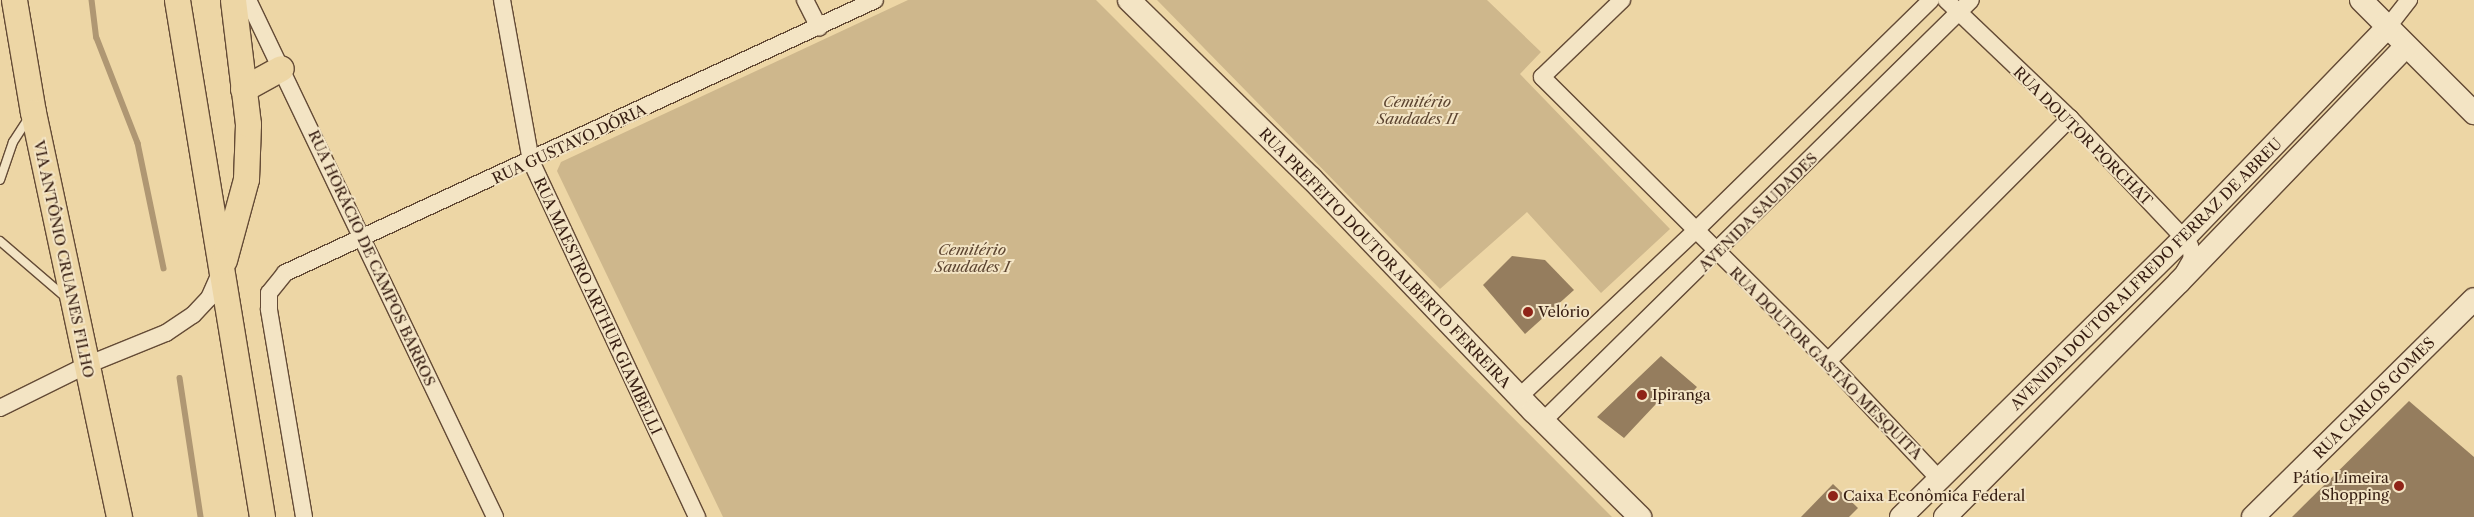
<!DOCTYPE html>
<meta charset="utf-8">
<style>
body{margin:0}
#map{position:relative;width:2474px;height:517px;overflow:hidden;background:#edd6a5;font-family:"Libre Caslon Text",serif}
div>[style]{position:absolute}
.green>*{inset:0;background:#ceb78c}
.stream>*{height:5.5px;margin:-2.75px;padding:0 2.75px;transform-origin:2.75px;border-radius:2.75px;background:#af9773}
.building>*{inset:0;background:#957d5e}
.roads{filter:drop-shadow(1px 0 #644b36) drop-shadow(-1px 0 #644b36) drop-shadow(0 1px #644b36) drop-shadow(0 -1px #644b36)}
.lane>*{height:8px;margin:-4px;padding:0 4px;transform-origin:4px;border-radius:4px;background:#f3e4c4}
.street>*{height:16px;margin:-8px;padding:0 8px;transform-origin:8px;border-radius:8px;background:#f3e4c4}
.secondary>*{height:22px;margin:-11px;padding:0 11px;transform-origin:11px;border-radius:11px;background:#f3e4c4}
.primary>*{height:25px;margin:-12.5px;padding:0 12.5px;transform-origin:12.5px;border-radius:12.5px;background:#edd6a5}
.dots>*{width:14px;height:14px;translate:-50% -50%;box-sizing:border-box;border:2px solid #f3e4c4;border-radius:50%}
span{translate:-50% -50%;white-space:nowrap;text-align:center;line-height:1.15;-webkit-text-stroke:4px #f3e4c4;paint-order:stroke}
.park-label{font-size:15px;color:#5c4430;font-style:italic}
.street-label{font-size:15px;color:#361d11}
.poi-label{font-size:15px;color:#361d11}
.left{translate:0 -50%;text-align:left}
.right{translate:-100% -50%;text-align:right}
</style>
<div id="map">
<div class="green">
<i style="clip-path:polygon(908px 0,1096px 0,1612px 517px,723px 517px,557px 171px,561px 162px)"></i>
<i style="clip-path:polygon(1157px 0,1487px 0,1541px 52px,1520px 74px,1670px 229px,1601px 293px,1527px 212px,1440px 289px)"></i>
</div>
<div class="stream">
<i style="left:92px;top:0;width:38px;rotate:83deg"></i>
<i style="left:97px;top:38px;width:113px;rotate:68.7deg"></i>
<i style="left:138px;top:143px;width:128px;rotate:78.3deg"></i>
<i style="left:180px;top:378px;width:141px;rotate:81.4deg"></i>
</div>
<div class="building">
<i style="clip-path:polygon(1512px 256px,1545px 260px,1574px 290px,1525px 334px,1483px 285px)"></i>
<i style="clip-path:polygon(1661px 356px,1697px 387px,1683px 402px,1671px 388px,1624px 438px,1597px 417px)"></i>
<i style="clip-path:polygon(2409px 401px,2474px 457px,2474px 517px,2292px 517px)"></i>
<i style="clip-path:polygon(1833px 484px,1858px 508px,1849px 517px,1801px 517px)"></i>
</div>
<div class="roads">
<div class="lane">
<i style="left:0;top:180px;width:40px;rotate:-71.1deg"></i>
<i style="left:13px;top:142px;width:30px;rotate:-57deg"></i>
<i style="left:0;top:241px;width:86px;rotate:40.7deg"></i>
</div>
<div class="street">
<i style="left:248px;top:0;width:573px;rotate:64.46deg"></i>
<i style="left:502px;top:0;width:164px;rotate:79.8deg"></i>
<i style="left:531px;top:161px;width:393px;rotate:65deg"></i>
<i style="left:805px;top:0;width:31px;rotate:63deg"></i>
<i style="left:1622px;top:0;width:111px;rotate:136.1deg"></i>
<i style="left:1542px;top:77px;width:403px;rotate:44.8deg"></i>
<i style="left:1828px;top:361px;width:163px;rotate:46.7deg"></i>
<i style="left:1946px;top:0;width:171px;rotate:43.6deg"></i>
<i style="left:2070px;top:118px;width:166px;rotate:46.5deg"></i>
<i style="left:2184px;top:238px;width:10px;rotate:53deg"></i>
<i style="left:2190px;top:246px;width:12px;rotate:81deg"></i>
<i style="left:2192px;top:258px;width:16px;rotate:120deg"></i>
<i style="left:2387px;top:28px;width:36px;rotate:-52deg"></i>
<i style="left:1828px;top:361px;width:343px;rotate:-45.1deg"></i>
<i style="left:1519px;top:397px;width:242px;rotate:-43.3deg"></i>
<i style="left:1695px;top:231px;width:330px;rotate:-44.4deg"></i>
<i style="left:0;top:408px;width:97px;rotate:-26.3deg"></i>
<i style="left:87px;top:365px;width:85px;rotate:-22.1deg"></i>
<i style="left:166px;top:333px;width:32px;rotate:-34deg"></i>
<i style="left:193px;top:315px;width:23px;rotate:-47deg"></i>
<i style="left:209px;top:298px;width:30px;rotate:-66deg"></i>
<i style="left:1543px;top:421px;width:600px;rotate:-44.53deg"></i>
<i style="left:304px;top:517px;width:211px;rotate:-99.6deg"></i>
<i style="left:269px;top:309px;width:16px;rotate:-90deg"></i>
<i style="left:269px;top:293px;width:26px;rotate:-51deg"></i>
<i style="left:285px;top:273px;width:650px;rotate:-24.83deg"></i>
</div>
<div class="secondary">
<i style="left:1129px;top:0;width:255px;rotate:44.4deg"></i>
<i style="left:1311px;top:178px;width:322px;rotate:46.4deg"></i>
<i style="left:1533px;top:411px;width:151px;rotate:44.7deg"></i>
<i style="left:2361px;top:0;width:160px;rotate:45deg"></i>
<i style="left:1901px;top:517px;width:397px;rotate:-44.6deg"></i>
<i style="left:2184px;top:238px;width:292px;rotate:-46deg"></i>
<i style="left:1945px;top:517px;width:332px;rotate:-45.1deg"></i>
<i style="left:2179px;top:282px;width:327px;rotate:-46.1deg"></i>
<i style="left:2253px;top:517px;width:310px;rotate:-44.6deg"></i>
</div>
<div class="primary">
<i style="left:14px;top:0;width:114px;rotate:80.4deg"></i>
<i style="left:33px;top:112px;width:414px;rotate:78deg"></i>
<i style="left:177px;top:0;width:524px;rotate:80.66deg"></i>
<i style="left:243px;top:89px;width:43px;rotate:-28.9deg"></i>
<i style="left:224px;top:260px;width:84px;rotate:-74.8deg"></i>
<i style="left:246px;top:179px;width:55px;rotate:-87.9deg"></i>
<i style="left:248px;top:124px;width:125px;rotate:-96.9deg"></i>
</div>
</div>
<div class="dots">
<i style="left:1528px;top:312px;background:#8f2418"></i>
<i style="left:1642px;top:395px;background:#8f2418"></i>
<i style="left:2399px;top:486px;background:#8f2418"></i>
<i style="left:1833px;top:496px;background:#8f2418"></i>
</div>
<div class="park-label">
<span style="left:1417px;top:110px">Cemitério<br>Saudades II</span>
<span style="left:972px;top:258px">Cemitério<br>Saudades I</span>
</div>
<div class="street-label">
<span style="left:2083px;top:136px;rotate:45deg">RUA DOUTOR PORCHAT</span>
<span style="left:569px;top:144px;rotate:-25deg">RUA GUSTAVO DÓRIA</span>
<span style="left:1758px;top:212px;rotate:-45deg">AVENIDA SAUDADES</span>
<span style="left:372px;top:258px;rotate:65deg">RUA HORÁCIO DE CAMPOS BARROS</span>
<span style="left:1385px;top:258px;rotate:46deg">RUA PREFEITO DOUTOR ALBERTO FERREIRA</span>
<span style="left:64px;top:259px;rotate:78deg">VIA ANTÔNIO CRUANES FILHO</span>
<span style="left:2146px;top:274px;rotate:-45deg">AVENIDA DOUTOR ALFREDO FERRAZ DE ABREU</span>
<span style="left:598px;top:306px;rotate:65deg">RUA MAESTRO ARTHUR GIAMBELLI</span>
<span style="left:1826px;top:363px;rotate:45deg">RUA DOUTOR GASTÃO MESQUITA</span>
<span style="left:2374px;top:398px;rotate:-45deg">RUA CARLOS GOMES</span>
</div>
<div class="poi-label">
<span class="left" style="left:1538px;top:312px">Velório</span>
<span class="left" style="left:1652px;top:395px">Ipiranga</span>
<span class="right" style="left:2389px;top:486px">Pátio Limeira<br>Shopping</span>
<span class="left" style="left:1843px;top:496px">Caixa Econômica Federal</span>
</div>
</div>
